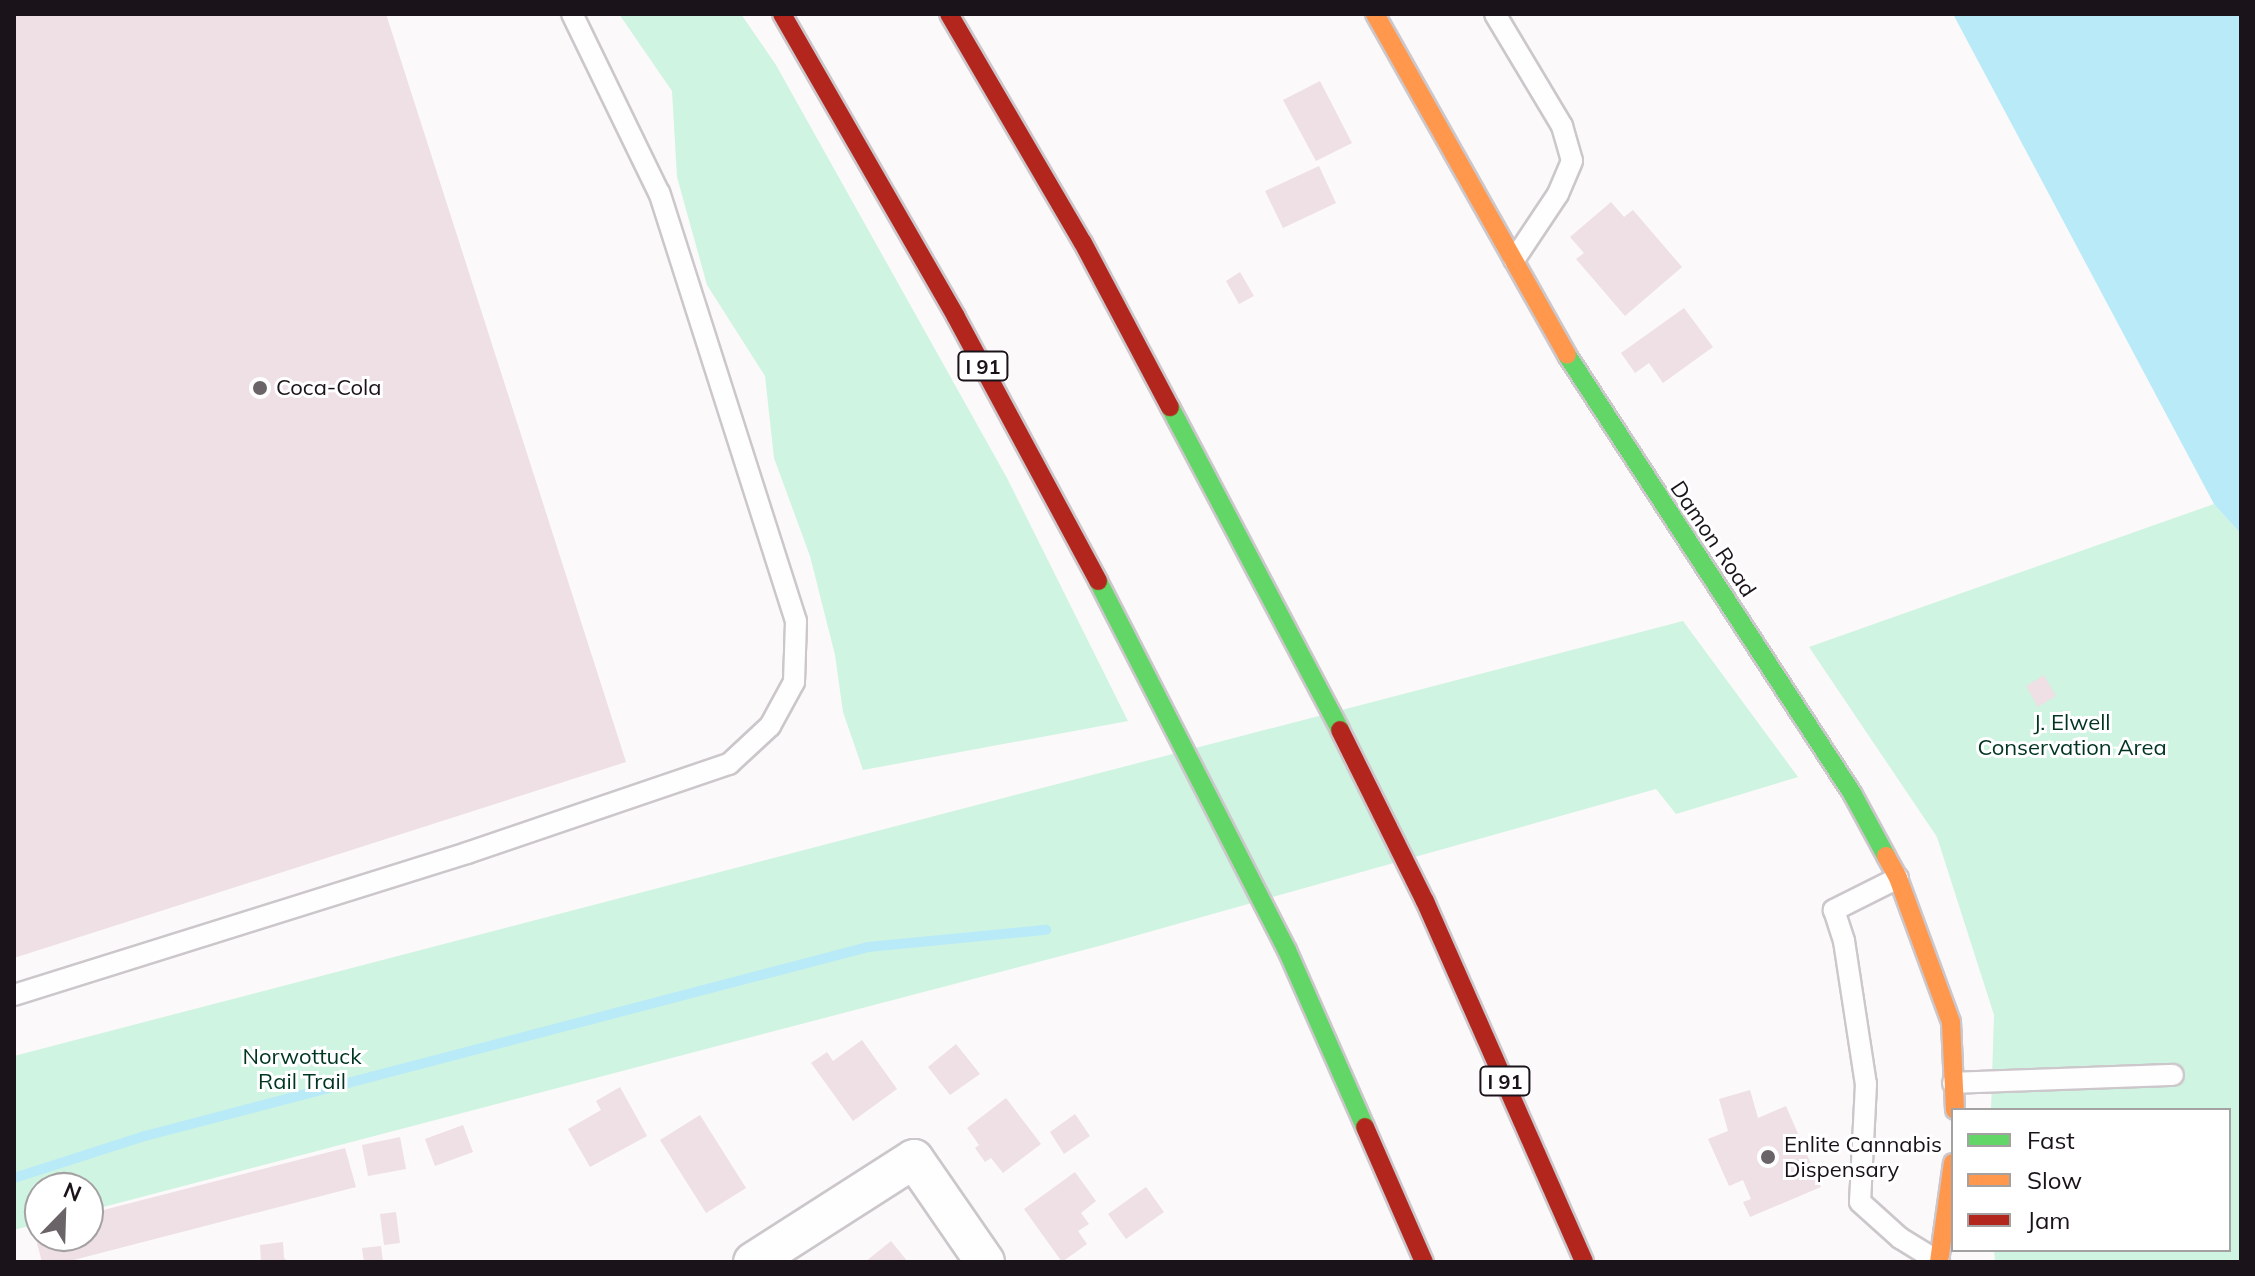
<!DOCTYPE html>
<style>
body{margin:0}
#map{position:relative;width:2255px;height:1276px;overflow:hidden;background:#fcf9fb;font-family:Mulish,sans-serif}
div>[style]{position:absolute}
.green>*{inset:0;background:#cff4e1}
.water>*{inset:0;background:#b9eaf8}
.stream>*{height:10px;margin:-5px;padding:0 5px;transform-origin:5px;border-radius:5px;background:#b9eaf8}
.building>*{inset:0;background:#eee0e5}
.roads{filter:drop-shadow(2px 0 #ccc7cb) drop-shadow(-2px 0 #ccc7cb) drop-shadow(0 2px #ccc7cb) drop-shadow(0 -2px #ccc7cb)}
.lane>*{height:20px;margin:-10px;padding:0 10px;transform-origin:10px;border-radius:10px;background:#fffefe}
.street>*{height:38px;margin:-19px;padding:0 19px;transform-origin:19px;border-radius:19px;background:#fffefe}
.fast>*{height:18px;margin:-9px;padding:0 9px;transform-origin:9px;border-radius:9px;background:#63d668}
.slow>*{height:18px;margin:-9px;padding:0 9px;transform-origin:9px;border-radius:9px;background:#ff974d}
.jam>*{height:18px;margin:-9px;padding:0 9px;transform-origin:9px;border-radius:9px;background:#b3261e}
.dots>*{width:22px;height:22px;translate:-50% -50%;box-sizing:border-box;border:4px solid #fff;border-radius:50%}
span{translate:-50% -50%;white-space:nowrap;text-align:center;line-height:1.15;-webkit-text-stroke:6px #fff;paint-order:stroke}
.shield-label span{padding:2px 6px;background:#fff;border:2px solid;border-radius:6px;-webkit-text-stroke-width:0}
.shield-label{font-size:20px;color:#1b131a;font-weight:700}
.poi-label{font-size:22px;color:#1b131a}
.left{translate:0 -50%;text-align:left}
.street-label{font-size:22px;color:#1b131a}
.park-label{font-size:22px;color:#013522}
.frame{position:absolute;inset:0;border:16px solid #1b131a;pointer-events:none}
.legend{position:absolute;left:1951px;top:1108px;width:280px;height:144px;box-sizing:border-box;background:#fff;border:2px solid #a4a1a3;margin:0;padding:10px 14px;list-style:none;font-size:24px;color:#1b131a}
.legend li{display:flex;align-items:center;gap:16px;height:40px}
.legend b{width:40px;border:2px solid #a4a1a3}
.north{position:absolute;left:24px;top:1172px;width:80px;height:80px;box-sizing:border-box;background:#fff;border:2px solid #a4a1a3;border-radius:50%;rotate:23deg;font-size:22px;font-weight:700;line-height:32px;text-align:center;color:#1b131a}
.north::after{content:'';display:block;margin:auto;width:28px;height:36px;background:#6a6469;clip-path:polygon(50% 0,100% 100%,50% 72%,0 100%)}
</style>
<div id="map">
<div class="green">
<i style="clip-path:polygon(619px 14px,741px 14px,776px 65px,1007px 478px,1128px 721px,863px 770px,843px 712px,835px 655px,810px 556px,774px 458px,765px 376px,707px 285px,677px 177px,672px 91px)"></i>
<i style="clip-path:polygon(2214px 504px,2241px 534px,2241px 1262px,1995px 1262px,1994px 1250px,2229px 1250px,2229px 1110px,1991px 1110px,1994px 1015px,1937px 837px,1809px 647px)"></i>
<i style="clip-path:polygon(1683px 621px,1798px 777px,1676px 814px,1656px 789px,1099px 946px,88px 1211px,88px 1188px,40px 1188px,40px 1223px,14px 1230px,14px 1056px)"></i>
</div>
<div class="water">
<i style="clip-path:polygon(1953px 14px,2241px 14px,2241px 534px,2214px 504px)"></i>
</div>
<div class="stream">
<i style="left:14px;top:1178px;width:138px;rotate:-17.8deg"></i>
<i style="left:145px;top:1136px;width:747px;rotate:-14.65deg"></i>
<i style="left:868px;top:947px;width:179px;rotate:-5.5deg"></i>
</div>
<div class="building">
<i style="clip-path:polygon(14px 14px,386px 14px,626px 762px,14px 958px)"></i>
<i style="clip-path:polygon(1320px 81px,1352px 143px,1316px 161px,1283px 100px)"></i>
<i style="clip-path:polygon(1319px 166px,1336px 203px,1283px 228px,1265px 191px)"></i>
<i style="clip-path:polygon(1611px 202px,1624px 217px,1633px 210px,1682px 267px,1625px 316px,1576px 259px,1584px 253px,1570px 237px)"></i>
<i style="clip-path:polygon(1240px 272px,1254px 296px,1239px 304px,1226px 281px)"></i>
<i style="clip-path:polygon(1684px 308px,1713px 347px,1663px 383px,1649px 363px,1635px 373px,1621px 353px)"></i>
<i style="clip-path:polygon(2044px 675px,2056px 696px,2038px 707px,2026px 686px)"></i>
<i style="clip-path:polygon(862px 1040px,897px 1089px,853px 1121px,811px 1063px,827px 1052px,833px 1061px)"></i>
<i style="clip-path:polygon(956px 1044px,980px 1074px,950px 1095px,928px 1067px)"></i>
<i style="clip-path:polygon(620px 1087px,647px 1136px,590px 1167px,568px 1129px,601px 1110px,596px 1101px)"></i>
<i style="clip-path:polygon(1750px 1090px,1758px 1118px,1786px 1106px,1821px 1187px,1750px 1217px,1743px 1202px,1751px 1199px,1743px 1180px,1729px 1186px,1708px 1139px,1728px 1131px,1719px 1099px)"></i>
<i style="clip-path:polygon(1006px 1098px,1041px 1144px,1003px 1173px,991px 1158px,985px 1162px,975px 1148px,979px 1145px,967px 1128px)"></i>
<i style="clip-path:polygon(1075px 1114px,1090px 1136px,1064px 1154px,1050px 1132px)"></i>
<i style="clip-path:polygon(700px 1115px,746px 1188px,706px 1213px,660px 1140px)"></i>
<i style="clip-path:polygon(463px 1125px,473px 1152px,435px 1166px,425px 1139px)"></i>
<i style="clip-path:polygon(400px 1137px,406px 1169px,368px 1176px,362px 1145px)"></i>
<i style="clip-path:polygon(345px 1148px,356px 1187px,66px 1262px,42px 1262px,33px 1228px,40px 1227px,40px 1236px,88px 1236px,88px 1214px)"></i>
<i style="clip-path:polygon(1075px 1172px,1096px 1201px,1081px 1213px,1089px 1224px,1078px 1231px,1087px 1244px,1062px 1262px,1024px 1209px)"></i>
<i style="clip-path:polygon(1146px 1187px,1164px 1212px,1126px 1239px,1108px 1214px)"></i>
<i style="clip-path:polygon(396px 1212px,400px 1243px,384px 1245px,380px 1214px)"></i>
<i style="clip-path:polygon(891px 1241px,908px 1262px,865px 1262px)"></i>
<i style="clip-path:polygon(283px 1242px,284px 1258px,289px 1262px,261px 1262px,260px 1245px)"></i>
<i style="clip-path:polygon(381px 1246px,383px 1262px,364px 1262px,362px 1248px)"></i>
</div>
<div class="roads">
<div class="lane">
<i style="left:1495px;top:14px;width:131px;rotate:59.1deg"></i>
<i style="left:1562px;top:126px;width:36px;rotate:74deg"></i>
<i style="left:1572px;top:161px;width:36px;rotate:113deg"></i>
<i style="left:1558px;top:194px;width:79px;rotate:123.7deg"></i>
<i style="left:1898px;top:878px;width:72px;rotate:153.4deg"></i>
<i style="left:1834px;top:910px;width:33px;rotate:72deg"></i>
<i style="left:1844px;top:941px;width:145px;rotate:81.3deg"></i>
<i style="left:1866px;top:1084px;width:118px;rotate:92.9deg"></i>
<i style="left:1860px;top:1202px;width:54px;rotate:42deg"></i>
<i style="left:1900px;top:1238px;width:46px;rotate:31.6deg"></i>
<i style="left:14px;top:995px;width:475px;rotate:-17.4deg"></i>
<i style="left:467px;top:853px;width:277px;rotate:-18.8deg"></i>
<i style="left:729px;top:764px;width:56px;rotate:-42.8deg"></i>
<i style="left:770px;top:726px;width:50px;rotate:-61.4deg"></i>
<i style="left:794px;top:682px;width:61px;rotate:-88.1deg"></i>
<i style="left:796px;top:621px;width:449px;rotate:-107.7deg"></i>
<i style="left:659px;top:193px;width:199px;rotate:-115.9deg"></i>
<i style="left:1953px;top:1083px;width:220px;rotate:-2.1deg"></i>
</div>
<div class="street">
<i style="left:753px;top:1262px;width:191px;rotate:-32.6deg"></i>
<i style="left:914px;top:1159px;width:125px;rotate:55.4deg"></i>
</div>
<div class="fast">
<i style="left:1567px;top:355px;width:523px;rotate:56.95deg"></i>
<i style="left:1852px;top:793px;width:72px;rotate:61.6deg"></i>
<i style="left:1170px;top:407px;width:365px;rotate:62.2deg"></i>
<i style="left:1098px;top:581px;width:415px;rotate:62.9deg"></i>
<i style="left:1287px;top:950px;width:193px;rotate:66.2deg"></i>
</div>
<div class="slow">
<i style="left:1375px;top:14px;width:391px;rotate:60.6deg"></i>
<i style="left:1886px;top:856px;width:25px;rotate:61deg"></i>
<i style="left:1898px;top:878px;width:153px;rotate:69.8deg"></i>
<i style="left:1951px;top:1022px;width:88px;rotate:87.4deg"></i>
<i style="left:1939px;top:1262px;width:100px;rotate:-82deg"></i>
</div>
<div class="jam">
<i style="left:782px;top:14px;width:349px;rotate:60.1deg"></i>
<i style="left:956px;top:317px;width:300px;rotate:61.7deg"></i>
<i style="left:949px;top:14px;width:265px;rotate:59.7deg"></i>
<i style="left:1083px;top:243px;width:186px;rotate:62.1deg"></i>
<i style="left:1340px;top:730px;width:191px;rotate:63.6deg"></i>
<i style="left:1425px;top:901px;width:394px;rotate:66.2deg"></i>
<i style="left:1365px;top:1127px;width:147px;rotate:66.4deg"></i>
</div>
</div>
<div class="dots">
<i style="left:260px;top:388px;background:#6a6469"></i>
<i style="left:1768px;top:1157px;background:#6a6469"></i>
</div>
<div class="shield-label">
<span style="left:983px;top:366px">I 91</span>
<span style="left:1505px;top:1081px">I 91</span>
</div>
<div class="poi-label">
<span class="left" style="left:276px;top:388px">Coca-Cola</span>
<span class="left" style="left:1784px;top:1157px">Enlite Cannabis<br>Dispensary</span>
</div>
<div class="street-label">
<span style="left:1713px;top:539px;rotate:56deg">Damon Road</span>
</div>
<div class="park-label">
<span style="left:2072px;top:735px">J. Elwell<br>Conservation Area</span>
<span style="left:302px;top:1069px">Norwottuck<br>Rail Trail</span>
</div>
<div class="frame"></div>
<ul class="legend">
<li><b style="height:10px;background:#63d668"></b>Fast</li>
<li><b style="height:10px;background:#ff974d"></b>Slow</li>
<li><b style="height:10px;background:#b3261e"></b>Jam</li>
</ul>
<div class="north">N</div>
</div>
